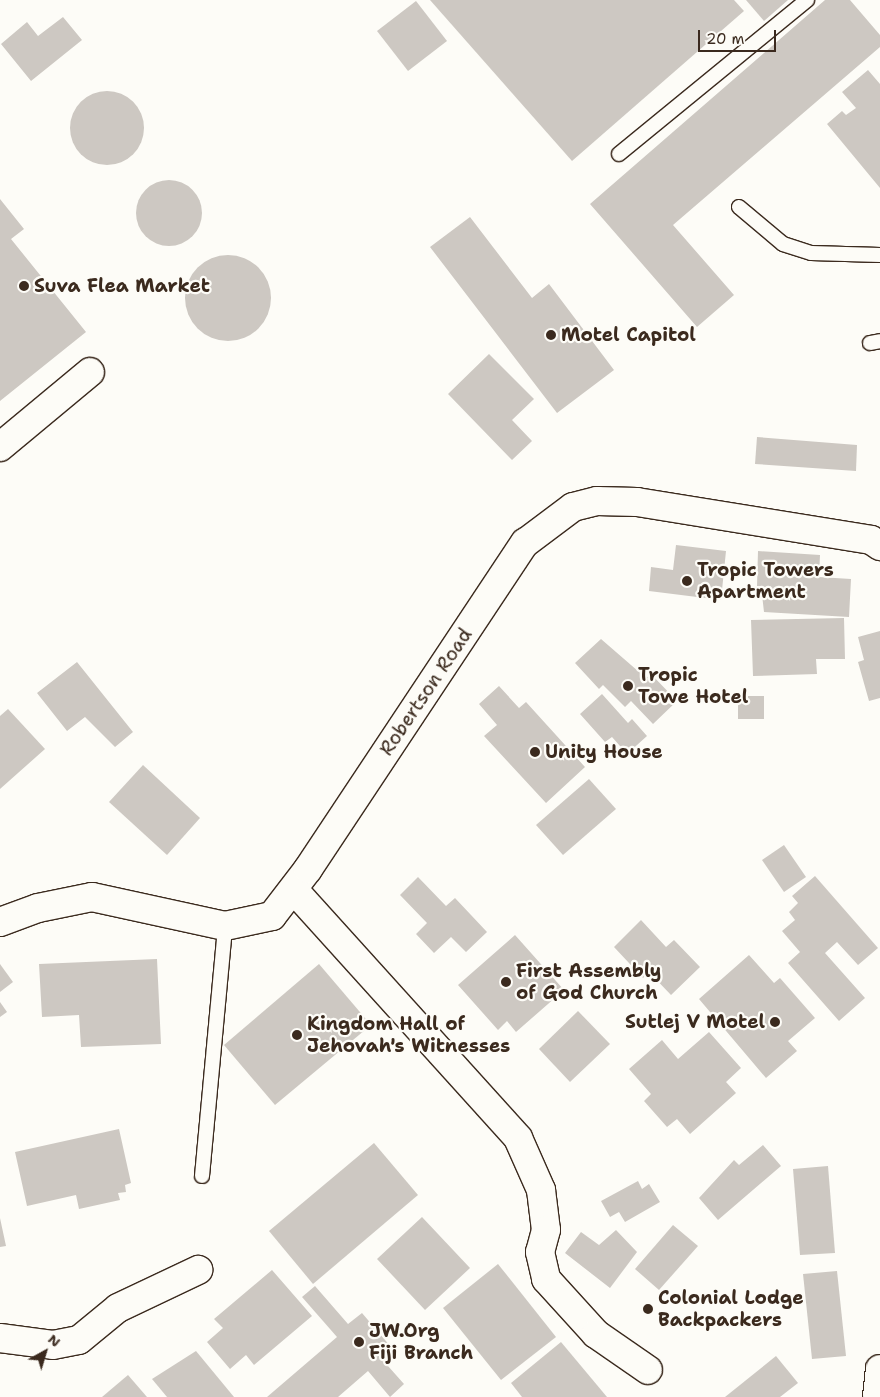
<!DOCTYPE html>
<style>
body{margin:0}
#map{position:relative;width:880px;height:1397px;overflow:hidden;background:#fdfcf7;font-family:"Shantell Sans",sans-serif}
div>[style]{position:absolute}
.building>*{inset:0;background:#cdc8c2}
.round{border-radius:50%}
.roads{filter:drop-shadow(1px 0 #3b2a1e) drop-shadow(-1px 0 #3b2a1e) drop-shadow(0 1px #3b2a1e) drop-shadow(0 -1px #3b2a1e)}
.lane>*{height:14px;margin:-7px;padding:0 7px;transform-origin:7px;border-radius:7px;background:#fdfcf7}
.street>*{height:28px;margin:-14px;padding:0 14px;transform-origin:14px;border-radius:14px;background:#fdfcf7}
.dots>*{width:14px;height:14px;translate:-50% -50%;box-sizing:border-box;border:2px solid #fdfcf7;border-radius:50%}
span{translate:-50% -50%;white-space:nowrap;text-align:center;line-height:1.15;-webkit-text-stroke:4.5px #fdfcf7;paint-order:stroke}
.poi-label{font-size:19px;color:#3b2a1e;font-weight:700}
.left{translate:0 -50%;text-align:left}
.right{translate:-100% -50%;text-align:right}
.street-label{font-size:19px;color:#3b2a1e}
.north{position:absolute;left:20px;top:1327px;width:50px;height:50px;-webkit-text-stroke:4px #fdfcf7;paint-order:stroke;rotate:39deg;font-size:14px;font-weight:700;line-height:20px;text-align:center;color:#3b2a1e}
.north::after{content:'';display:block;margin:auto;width:18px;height:22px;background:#3b2a1e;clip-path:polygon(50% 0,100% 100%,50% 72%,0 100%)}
.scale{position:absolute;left:698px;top:30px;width:78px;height:22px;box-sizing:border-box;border:2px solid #3b2a1e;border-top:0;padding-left:6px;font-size:15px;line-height:18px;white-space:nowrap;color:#3b2a1e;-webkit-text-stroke:4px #fdfcf7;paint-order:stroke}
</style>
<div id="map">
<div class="building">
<i style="clip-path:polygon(430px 0,734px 0,744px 11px,572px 161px)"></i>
<i style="clip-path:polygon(746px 0,788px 0,764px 21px)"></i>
<i style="clip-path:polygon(825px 0,850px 0,880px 35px,880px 47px,673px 225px,734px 295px,697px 327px,590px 204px)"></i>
<i style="clip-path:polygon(416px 1px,447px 41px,408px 71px,377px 31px)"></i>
<i style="clip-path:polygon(63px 17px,82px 40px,31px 81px,1px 44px,27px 22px,38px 36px)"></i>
<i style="clip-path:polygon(868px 70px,880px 84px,880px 188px,827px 124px,842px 111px,846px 115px,856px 108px,842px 92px)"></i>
<i class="round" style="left:70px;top:91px;width:74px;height:74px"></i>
<i class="round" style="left:136px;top:180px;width:66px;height:66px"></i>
<i style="clip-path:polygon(0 199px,24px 229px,11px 239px,86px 332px,0 401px)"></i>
<i style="clip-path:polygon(470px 217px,532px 298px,549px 284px,614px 370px,557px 413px,430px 247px)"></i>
<i class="round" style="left:185px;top:255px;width:86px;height:86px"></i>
<i style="clip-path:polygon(489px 354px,534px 399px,512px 420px,532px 441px,512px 460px,448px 394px)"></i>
<i style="clip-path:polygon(757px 437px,857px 445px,856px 471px,755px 464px)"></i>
<i style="clip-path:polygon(676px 545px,726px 551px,721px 600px,649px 591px,651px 567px,673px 570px)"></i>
<i style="clip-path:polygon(758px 551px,820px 555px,819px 577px,851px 579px,849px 617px,764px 612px,761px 586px,757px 586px)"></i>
<i style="clip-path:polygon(844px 618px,845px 659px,816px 659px,817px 674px,753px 676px,751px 620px)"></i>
<i style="clip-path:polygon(880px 631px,880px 698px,869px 701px,858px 662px,864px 660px,858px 637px)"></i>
<i style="clip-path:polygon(601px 639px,646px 678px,651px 674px,677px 701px,653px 724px,631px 701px,625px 707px,603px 685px,599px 689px,575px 663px)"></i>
<i style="clip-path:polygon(77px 662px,133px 732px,115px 747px,85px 717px,67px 731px,37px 693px)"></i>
<i style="clip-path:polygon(499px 686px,519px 708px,526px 702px,585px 767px,546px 803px,484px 736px,497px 725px,479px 704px)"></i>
<i style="clip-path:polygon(602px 694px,628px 723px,632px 719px,647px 736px,627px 754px,612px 737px,605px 742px,580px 714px)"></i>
<i style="clip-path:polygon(738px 696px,764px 696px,764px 719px,738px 719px)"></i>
<i style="clip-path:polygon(8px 709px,45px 749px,0 789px,0 716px)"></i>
<i style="clip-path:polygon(143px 765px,200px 818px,167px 855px,109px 802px)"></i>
<i style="clip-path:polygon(589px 779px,616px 809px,563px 855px,536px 825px)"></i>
<i style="clip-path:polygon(784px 845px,806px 877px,784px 892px,762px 860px)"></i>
<i style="clip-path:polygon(815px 876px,878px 948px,858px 965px,837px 942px,825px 953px,865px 998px,839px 1021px,788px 963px,800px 952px,782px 931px,795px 920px,789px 912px,798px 903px,792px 896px)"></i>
<i style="clip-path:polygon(418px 877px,446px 906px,455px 898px,487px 932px,466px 952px,451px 937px,434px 953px,416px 934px,427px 923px,400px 895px)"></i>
<i style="clip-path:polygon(641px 920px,666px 947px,674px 940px,700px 967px,671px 995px,649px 972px,643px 978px,614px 947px)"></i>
<i style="clip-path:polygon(515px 935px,564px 990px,516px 1032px,507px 1021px,498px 1030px,458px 985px)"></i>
<i style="clip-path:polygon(749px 955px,774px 983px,780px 978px,815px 1018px,788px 1041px,797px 1051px,766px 1078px,699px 999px)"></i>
<i style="clip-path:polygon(157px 959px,161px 1044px,81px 1047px,79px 1015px,42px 1017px,39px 964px)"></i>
<i style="clip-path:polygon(0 964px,13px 982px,0 992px)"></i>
<i style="clip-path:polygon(319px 964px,371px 1025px,275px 1105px,224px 1045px)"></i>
<i style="clip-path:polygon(0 1002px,7px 1012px,0 1017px)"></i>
<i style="clip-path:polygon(578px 1011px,610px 1044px,570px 1082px,539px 1049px)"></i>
<i style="clip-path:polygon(709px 1032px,741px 1068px,726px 1082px,736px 1093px,690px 1134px,677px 1119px,667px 1127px,644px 1101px,651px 1094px,629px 1069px,662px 1040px,678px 1059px)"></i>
<i style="clip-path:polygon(119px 1129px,131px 1183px,125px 1185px,126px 1192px,118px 1193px,120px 1200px,79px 1209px,76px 1195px,27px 1206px,15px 1152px)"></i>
<i style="clip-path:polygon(374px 1143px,418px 1195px,313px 1284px,269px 1231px)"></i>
<i style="clip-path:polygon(763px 1145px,781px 1166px,718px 1220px,699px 1198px,734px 1160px,739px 1165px)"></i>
<i style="clip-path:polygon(828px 1166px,835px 1253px,800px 1255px,793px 1169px)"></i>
<i style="clip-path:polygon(638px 1181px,642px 1189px,649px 1184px,660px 1202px,625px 1222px,619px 1212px,610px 1217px,601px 1201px)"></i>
<i style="clip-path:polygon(422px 1217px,470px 1268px,425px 1310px,377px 1259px)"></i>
<i style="clip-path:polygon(0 1218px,6px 1246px,0 1247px)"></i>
<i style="clip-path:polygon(673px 1225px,698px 1246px,659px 1290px,635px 1269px)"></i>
<i style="clip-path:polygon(616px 1230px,637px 1252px,610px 1288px,565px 1253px,581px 1232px,599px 1245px)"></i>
<i style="clip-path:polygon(498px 1264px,556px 1337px,501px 1380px,443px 1308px)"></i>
<i style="clip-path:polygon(272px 1270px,312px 1316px,254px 1365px,246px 1355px,230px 1369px,207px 1342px,223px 1328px,214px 1319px)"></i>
<i style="clip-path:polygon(837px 1271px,846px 1356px,812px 1359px,803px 1274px)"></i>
<i style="clip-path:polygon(315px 1286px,348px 1324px,362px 1313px,391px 1347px,380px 1357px,404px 1384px,390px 1397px,368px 1371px,338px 1397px,267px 1397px,337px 1337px,302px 1297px)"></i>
<i style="clip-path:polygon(561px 1342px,607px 1397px,522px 1397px,511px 1383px)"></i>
<i style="clip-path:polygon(196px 1351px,234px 1397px,167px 1397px,152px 1379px)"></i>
<i style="clip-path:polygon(776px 1356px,798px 1383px,780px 1397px,725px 1397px)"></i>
<i style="clip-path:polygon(128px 1375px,147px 1397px,102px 1397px)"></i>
</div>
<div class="roads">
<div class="lane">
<i style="left:619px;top:154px;width:243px;rotate:-39.3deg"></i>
<i style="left:739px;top:207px;width:57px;rotate:40.1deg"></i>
<i style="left:783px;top:244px;width:29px;rotate:18deg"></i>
<i style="left:811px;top:253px;width:69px;rotate:1.7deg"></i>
<i style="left:870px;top:343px;width:10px;rotate:-11deg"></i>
<i style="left:202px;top:1176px;width:251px;rotate:-84.7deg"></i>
</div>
<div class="street">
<i style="left:0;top:447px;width:117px;rotate:-39.8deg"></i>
<i style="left:294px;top:890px;width:334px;rotate:47.9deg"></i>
<i style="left:518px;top:1138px;width:57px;rotate:66.1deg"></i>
<i style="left:541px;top:1190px;width:40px;rotate:82.9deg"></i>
<i style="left:546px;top:1230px;width:23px;rotate:105deg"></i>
<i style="left:540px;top:1252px;width:28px;rotate:77deg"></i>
<i style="left:546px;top:1279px;width:74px;rotate:47.7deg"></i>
<i style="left:596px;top:1334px;width:63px;rotate:34.7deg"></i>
<i style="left:0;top:922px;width:40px;rotate:-20.2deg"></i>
<i style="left:38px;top:908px;width:55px;rotate:-11.5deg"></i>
<i style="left:92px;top:897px;width:136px;rotate:12.3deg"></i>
<i style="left:225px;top:926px;width:48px;rotate:-12deg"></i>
<i style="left:272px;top:916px;width:59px;rotate:-52.5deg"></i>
<i style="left:308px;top:869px;width:392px;rotate:-56.4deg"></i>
<i style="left:525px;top:543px;width:60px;rotate:-36.9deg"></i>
<i style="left:573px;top:507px;width:25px;rotate:-14deg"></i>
<i style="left:597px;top:501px;width:40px;rotate:1.4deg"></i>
<i style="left:637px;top:502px;width:237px;rotate:9.2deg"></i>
<i style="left:871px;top:540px;width:11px;rotate:34deg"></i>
<i style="left:0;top:1338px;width:53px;rotate:7.5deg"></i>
<i style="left:53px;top:1345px;width:26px;rotate:-11deg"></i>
<i style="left:79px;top:1340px;width:50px;rotate:-39.4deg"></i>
<i style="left:118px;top:1308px;width:89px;rotate:-25.4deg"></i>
<i style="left:877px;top:1397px;width:28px;rotate:-84deg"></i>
</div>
</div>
<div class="dots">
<i style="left:24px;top:286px;background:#3b2a1e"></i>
<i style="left:551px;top:335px;background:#3b2a1e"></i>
<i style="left:687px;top:581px;background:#3b2a1e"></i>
<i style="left:628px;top:686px;background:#3b2a1e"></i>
<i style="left:535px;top:752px;background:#3b2a1e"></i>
<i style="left:506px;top:982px;background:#3b2a1e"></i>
<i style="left:775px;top:1022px;background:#3b2a1e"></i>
<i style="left:297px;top:1035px;background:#3b2a1e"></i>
<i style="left:648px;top:1309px;background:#3b2a1e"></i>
<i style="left:359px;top:1342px;background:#3b2a1e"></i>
</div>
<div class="poi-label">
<span class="left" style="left:34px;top:286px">Suva Flea Market</span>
<span class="left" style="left:561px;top:335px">Motel Capitol</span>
<span class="left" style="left:697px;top:581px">Tropic Towers<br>Apartment</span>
<span class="left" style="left:638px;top:686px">Tropic<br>Towe Hotel</span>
<span class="left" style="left:545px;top:752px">Unity House</span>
<span class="left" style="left:516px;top:982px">First Assembly<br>of God Church</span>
<span class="right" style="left:765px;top:1022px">Sutlej V Motel</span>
<span class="left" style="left:307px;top:1035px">Kingdom Hall of<br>Jehovah's Witnesses</span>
<span class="left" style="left:658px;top:1309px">Colonial Lodge<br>Backpackers</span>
<span class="left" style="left:369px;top:1342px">JW.Org<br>Fiji Branch</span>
</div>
<div class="street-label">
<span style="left:426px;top:692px;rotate:-56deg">Robertson Road</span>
</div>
<div class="north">N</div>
<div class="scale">20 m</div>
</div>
